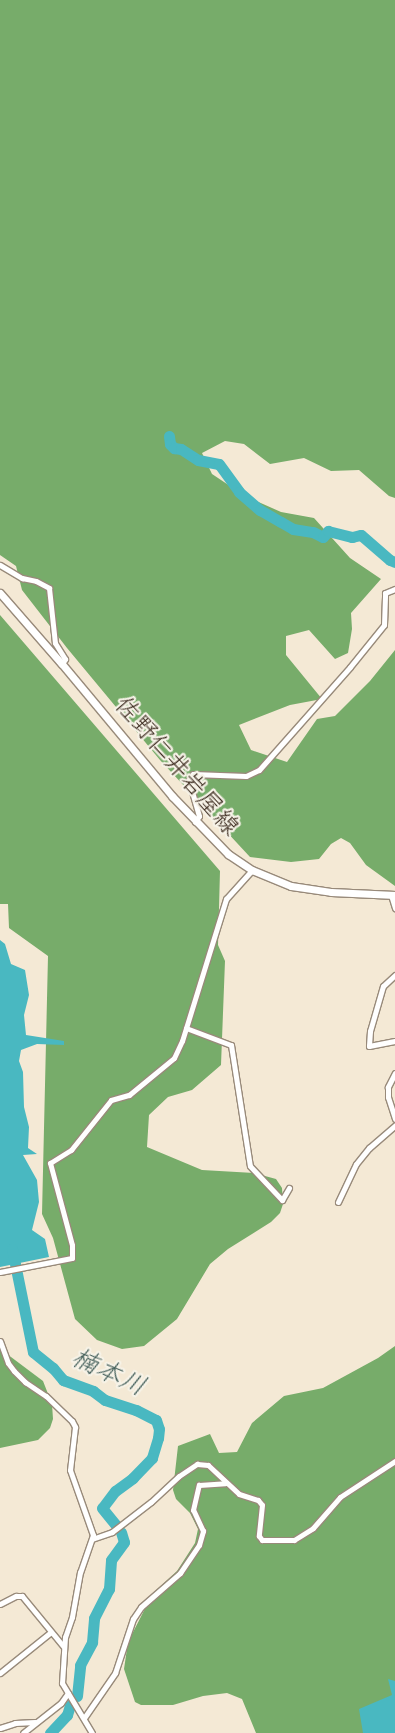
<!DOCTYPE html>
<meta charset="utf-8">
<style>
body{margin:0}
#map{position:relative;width:395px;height:1733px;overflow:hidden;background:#f4e9d5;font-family:Caveat,"Klee One",sans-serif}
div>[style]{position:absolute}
.forest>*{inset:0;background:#77ac6a}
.water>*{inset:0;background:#49b8c1}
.river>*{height:11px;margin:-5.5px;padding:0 5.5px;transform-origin:5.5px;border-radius:5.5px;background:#49b8c1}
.roads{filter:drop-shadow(1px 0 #988a7a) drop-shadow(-1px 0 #988a7a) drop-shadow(0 1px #988a7a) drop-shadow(0 -1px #988a7a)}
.minor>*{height:5px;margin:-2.5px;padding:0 2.5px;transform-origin:2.5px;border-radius:2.5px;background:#fff}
.secondary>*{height:7px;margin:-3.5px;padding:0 3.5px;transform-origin:3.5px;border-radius:3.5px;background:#fff}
span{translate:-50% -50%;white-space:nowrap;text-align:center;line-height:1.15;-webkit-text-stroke:4.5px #f7f3e8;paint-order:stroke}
.street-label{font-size:25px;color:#3b2a1e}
.water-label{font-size:26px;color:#405c57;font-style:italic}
</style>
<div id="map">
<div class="forest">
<i style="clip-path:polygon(0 0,395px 0,395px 498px,389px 496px,359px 470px,331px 471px,304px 458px,270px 464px,244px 444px,225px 441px,202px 453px,212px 474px,245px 496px,281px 512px,314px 518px,350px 558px,381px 579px,351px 613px,352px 629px,348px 653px,335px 659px,309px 630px,286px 636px,286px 655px,322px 699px,290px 705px,239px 725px,251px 750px,287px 762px,317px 719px,335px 716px,370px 681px,395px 650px,395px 886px,366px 865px,350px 843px,341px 838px,331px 844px,319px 859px,291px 862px,250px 857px,160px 760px,67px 648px,22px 590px,16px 566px,0 555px)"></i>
<i style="clip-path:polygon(0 615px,220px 871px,218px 945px,225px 961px,221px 1065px,192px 1090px,168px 1097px,149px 1115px,147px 1147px,202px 1170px,254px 1173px,276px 1179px,282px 1188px,283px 1204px,280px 1213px,271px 1222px,228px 1249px,210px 1264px,177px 1319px,144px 1346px,122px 1349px,97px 1340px,75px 1319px,53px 1238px,42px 1214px,48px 956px,9px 928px,8px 904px,0 904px)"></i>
<i style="clip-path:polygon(0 1345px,3px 1351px,43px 1381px,52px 1404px,53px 1419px,50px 1428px,38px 1440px,0 1448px)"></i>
<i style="clip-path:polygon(395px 1346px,395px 1733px,256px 1733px,242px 1699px,227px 1693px,203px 1696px,173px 1705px,141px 1705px,135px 1702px,124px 1669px,128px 1642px,153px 1593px,177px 1571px,195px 1543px,198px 1529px,190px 1513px,176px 1499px,173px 1490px,178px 1446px,210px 1434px,219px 1453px,237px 1452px,252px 1423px,284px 1396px,323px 1388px,378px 1358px)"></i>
</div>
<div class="water">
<i style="clip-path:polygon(0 940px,5px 944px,11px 964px,25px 970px,29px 995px,24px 1015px,26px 1035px,64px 1041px,64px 1045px,37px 1044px,21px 1050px,19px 1061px,23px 1072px,24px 1107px,29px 1127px,28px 1148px,37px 1154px,23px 1155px,37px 1180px,39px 1202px,32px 1230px,45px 1239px,49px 1257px,0 1267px)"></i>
<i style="clip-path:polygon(388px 1679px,395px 1681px,395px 1733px,363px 1733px,359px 1709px,392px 1695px)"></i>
</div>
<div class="river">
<i style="left:169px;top:436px;width:8px;rotate:83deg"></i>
<i style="left:170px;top:444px;width:6px;rotate:45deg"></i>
<i style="left:174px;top:448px;width:7px;rotate:8deg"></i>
<i style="left:181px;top:449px;width:20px;rotate:33deg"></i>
<i style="left:198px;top:460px;width:21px;rotate:11deg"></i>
<i style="left:219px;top:464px;width:34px;rotate:54deg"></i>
<i style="left:239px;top:492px;width:28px;rotate:41deg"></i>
<i style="left:260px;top:510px;width:24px;rotate:30deg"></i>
<i style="left:281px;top:522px;width:14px;rotate:30deg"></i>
<i style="left:293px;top:529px;width:20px;rotate:9deg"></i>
<i style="left:313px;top:532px;width:11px;rotate:27deg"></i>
<i style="left:323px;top:537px;width:8px;rotate:-50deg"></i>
<i style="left:328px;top:531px;width:25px;rotate:14deg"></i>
<i style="left:352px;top:537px;width:9px;rotate:-13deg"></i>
<i style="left:361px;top:535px;width:38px;rotate:41deg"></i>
<i style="left:390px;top:560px;width:5px;rotate:22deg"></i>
<i style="left:12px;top:1249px;width:105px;rotate:78.5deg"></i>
<i style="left:33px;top:1352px;width:26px;rotate:39deg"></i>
<i style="left:53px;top:1368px;width:16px;rotate:50deg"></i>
<i style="left:63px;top:1380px;width:32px;rotate:20deg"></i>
<i style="left:93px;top:1391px;width:15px;rotate:37deg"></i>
<i style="left:105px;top:1400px;width:33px;rotate:18deg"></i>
<i style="left:136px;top:1410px;width:22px;rotate:27deg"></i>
<i style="left:156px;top:1420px;width:9px;rotate:72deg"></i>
<i style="left:159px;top:1429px;width:9px;rotate:96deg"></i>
<i style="left:158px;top:1438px;width:21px;rotate:107deg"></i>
<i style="left:152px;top:1458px;width:28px;rotate:134deg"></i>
<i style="left:133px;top:1478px;width:22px;rotate:144deg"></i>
<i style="left:115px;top:1491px;width:21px;rotate:127deg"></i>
<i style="left:102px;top:1508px;width:21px;rotate:51deg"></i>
<i style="left:77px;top:1696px;width:31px;rotate:-84deg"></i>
<i style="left:80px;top:1665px;width:26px;rotate:-62deg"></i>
<i style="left:92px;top:1642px;width:24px;rotate:-85deg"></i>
<i style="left:94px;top:1618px;width:33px;rotate:-63deg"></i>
<i style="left:109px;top:1589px;width:29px;rotate:-86deg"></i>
<i style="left:111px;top:1560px;width:22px;rotate:-54deg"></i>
<i style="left:124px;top:1542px;width:10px;rotate:-107deg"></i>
<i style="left:50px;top:1733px;width:25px;rotate:-47deg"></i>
<i style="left:67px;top:1715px;width:10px;rotate:-73deg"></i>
</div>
<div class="roads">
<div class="minor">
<i style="left:0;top:565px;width:26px;rotate:31deg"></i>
<i style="left:22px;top:578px;width:14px;rotate:12deg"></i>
<i style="left:36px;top:581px;width:15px;rotate:28deg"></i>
<i style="left:49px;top:588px;width:55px;rotate:83.8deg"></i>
<i style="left:55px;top:643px;width:19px;rotate:58deg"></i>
<i style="left:65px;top:659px;width:6px;rotate:121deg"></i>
<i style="left:195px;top:822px;width:7px;rotate:-56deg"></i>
<i style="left:199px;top:816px;width:37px;rotate:-106deg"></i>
<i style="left:189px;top:780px;width:7px;rotate:-56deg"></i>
<i style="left:193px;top:774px;width:53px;rotate:2.2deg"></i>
<i style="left:246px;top:776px;width:14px;rotate:-25deg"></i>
<i style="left:259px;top:770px;width:137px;rotate:-48.5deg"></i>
<i style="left:350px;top:667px;width:54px;rotate:-51deg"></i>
<i style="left:384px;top:625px;width:32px;rotate:-88deg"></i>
<i style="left:385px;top:593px;width:11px;rotate:-22deg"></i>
<i style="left:391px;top:895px;width:14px;rotate:73deg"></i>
<i style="left:395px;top:975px;width:16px;rotate:137deg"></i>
<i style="left:383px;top:986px;width:47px;rotate:106.1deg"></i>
<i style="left:370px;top:1031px;width:15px;rotate:94deg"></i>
<i style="left:369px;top:1046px;width:26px;rotate:-11deg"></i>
<i style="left:186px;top:1028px;width:48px;rotate:20.7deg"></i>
<i style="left:231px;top:1045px;width:122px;rotate:81.1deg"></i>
<i style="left:250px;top:1166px;width:47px;rotate:46.7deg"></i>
<i style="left:282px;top:1200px;width:14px;rotate:-60deg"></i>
<i style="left:395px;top:1073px;width:16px;rotate:117deg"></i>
<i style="left:388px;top:1087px;width:10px;rotate:90deg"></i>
<i style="left:388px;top:1097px;width:23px;rotate:72deg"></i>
<i style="left:338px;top:1202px;width:42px;rotate:-64.7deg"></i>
<i style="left:356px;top:1164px;width:21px;rotate:-51deg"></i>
<i style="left:369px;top:1148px;width:35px;rotate:-41deg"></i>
<i style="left:0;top:1272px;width:73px;rotate:-11deg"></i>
<i style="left:72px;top:1258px;width:13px;rotate:-90deg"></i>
<i style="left:72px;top:1245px;width:85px;rotate:-105deg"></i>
<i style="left:50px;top:1163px;width:25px;rotate:-32deg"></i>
<i style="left:71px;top:1150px;width:64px;rotate:-51.3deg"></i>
<i style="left:111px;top:1100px;width:19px;rotate:-16deg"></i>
<i style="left:129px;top:1095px;width:58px;rotate:-39.4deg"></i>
<i style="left:174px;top:1058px;width:19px;rotate:-65deg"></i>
<i style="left:182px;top:1041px;width:149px;rotate:-72.8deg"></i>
<i style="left:226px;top:899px;width:39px;rotate:-48deg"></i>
<i style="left:0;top:1341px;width:23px;rotate:70deg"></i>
<i style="left:8px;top:1363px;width:10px;rotate:53deg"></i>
<i style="left:14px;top:1371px;width:16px;rotate:45deg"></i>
<i style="left:25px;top:1382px;width:25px;rotate:34deg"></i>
<i style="left:46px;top:1396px;width:36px;rotate:44deg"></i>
<i style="left:72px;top:1421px;width:7px;rotate:63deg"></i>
<i style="left:75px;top:1427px;width:43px;rotate:96.6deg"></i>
<i style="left:70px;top:1470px;width:69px;rotate:70.5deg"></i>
<i style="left:93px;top:1535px;width:39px;rotate:109deg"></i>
<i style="left:80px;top:1572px;width:46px;rotate:100.1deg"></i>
<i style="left:72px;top:1617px;width:21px;rotate:109deg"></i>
<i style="left:65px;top:1637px;width:46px;rotate:93.7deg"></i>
<i style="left:62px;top:1683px;width:58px;rotate:59deg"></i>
<i style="left:92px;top:1539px;width:21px;rotate:-19deg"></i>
<i style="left:112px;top:1532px;width:49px;rotate:-37.6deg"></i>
<i style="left:151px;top:1502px;width:38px;rotate:-43deg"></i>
<i style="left:179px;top:1476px;width:22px;rotate:-34deg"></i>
<i style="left:197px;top:1464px;width:11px;rotate:5deg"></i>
<i style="left:208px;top:1465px;width:42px;rotate:43.1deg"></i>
<i style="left:239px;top:1494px;width:20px;rotate:18deg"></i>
<i style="left:258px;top:1500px;width:6px;rotate:51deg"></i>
<i style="left:262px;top:1505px;width:31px;rotate:96deg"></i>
<i style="left:259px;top:1536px;width:5px;rotate:53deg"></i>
<i style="left:262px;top:1540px;width:32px"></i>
<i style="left:294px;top:1540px;width:22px;rotate:-32deg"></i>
<i style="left:313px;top:1528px;width:41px;rotate:-48.9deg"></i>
<i style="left:340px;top:1497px;width:66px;rotate:-33.2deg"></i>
<i style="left:0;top:1604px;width:18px;rotate:-27deg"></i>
<i style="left:16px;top:1596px;width:6px"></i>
<i style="left:22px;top:1596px;width:65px;rotate:50.6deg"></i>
<i style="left:0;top:1673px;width:65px;rotate:-38.8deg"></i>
<i style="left:84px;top:1718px;width:55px;rotate:-55.4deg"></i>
<i style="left:115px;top:1673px;width:57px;rotate:-71.6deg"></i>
<i style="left:133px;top:1619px;width:14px;rotate:-56deg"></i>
<i style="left:141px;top:1607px;width:52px;rotate:-41.1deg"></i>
<i style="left:180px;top:1573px;width:34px;rotate:-56deg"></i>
<i style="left:199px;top:1545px;width:15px;rotate:-74deg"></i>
<i style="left:203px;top:1531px;width:23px;rotate:-115deg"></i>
<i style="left:193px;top:1510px;width:26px;rotate:-77deg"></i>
<i style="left:199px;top:1485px;width:26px;rotate:-4deg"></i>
<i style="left:0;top:1728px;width:16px;rotate:-18deg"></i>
<i style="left:15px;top:1723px;width:20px;rotate:-3deg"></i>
<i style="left:23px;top:1733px;width:48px;rotate:-38.3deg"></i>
<i style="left:61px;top:1703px;width:12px;rotate:-55deg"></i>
</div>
<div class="secondary">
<i style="left:0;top:593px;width:94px;rotate:48.9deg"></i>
<i style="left:62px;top:664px;width:172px;rotate:50.2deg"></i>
<i style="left:172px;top:796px;width:81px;rotate:46deg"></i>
<i style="left:228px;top:854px;width:29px;rotate:34deg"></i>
<i style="left:252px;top:870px;width:42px;rotate:22.3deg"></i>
<i style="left:291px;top:886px;width:40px;rotate:8.5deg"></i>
<i style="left:331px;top:892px;width:64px;rotate:2.7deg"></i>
</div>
</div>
<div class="street-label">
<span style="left:177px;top:766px;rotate:49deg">佐野仁井岩屋線</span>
</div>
<div class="water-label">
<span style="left:109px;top:1372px;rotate:25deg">楠本川</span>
</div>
</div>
